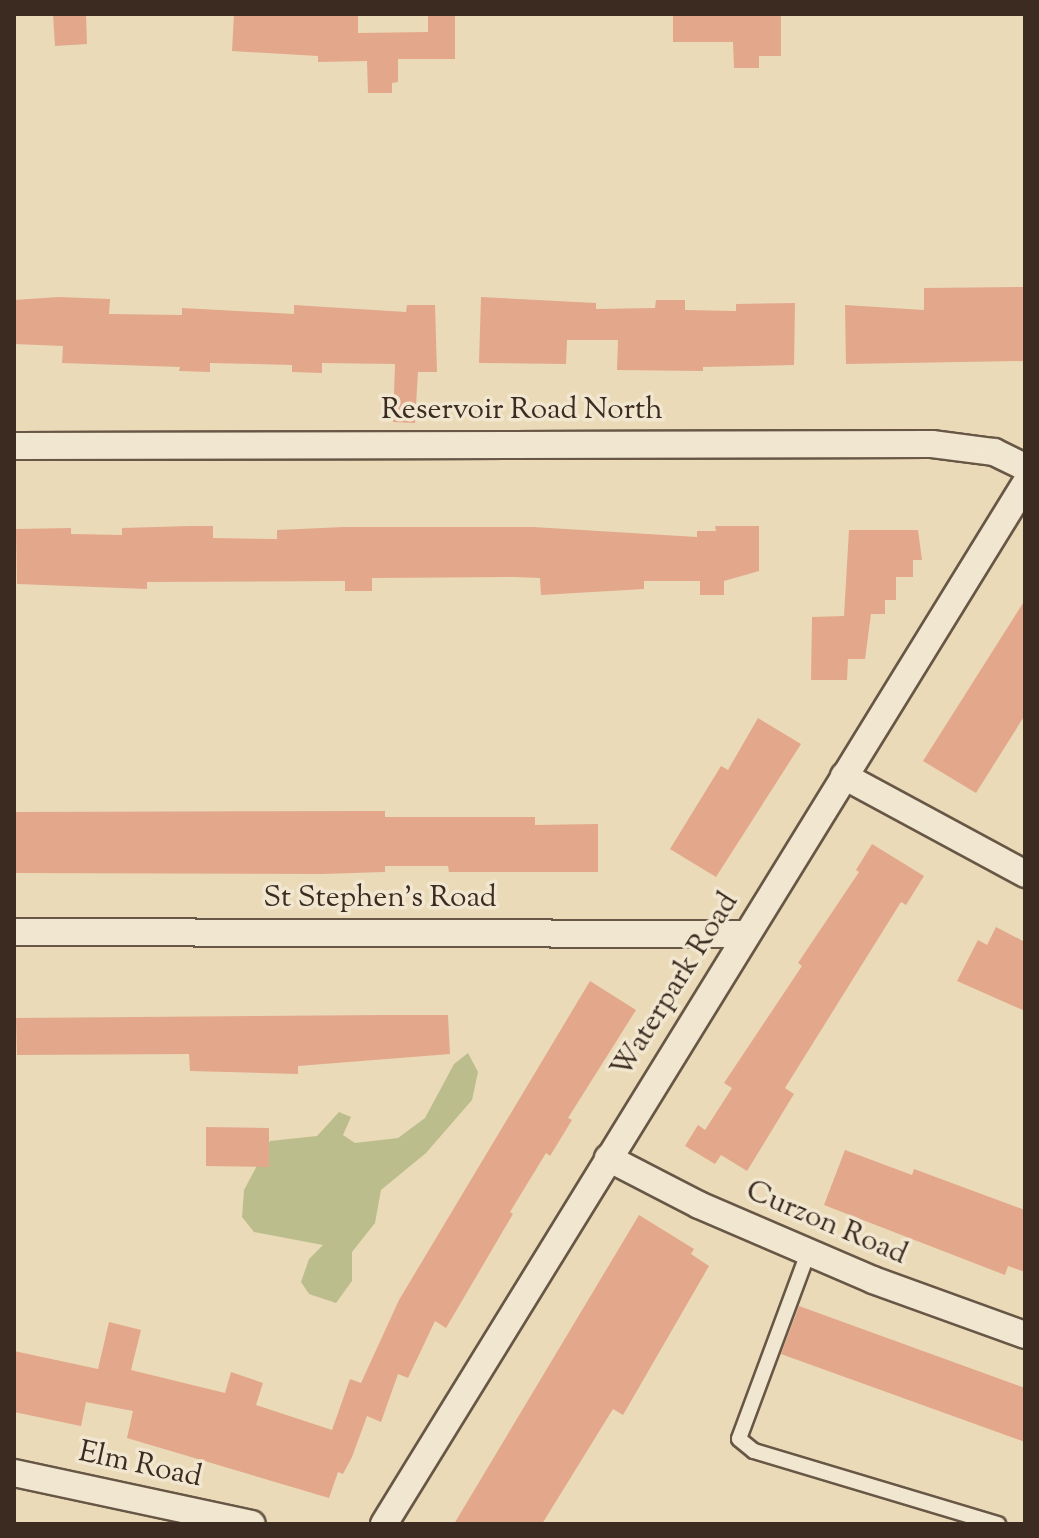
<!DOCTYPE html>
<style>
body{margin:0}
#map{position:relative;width:1039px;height:1538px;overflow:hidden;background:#eadab7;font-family:"Sorts Mill Goudy",serif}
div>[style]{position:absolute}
.green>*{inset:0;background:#bbbe8c}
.building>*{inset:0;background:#e3a78c}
.roads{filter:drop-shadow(2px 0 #685746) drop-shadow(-2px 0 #685746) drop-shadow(0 2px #685746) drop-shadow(0 -2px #685746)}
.lane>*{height:14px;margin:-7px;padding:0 7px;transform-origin:7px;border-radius:7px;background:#f1e7d0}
.street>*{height:26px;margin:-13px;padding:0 13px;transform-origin:13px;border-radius:13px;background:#f1e7d0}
span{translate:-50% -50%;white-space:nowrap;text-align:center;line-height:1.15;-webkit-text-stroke:7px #f1e7d0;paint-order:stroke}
.street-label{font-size:30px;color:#3c2b20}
.frame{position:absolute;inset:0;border:16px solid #3c2b20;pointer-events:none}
</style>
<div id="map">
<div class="green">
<i style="clip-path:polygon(468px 1053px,478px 1072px,472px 1100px,426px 1153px,381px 1190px,375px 1223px,352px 1252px,352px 1281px,336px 1303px,309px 1294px,301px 1282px,309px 1259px,323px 1245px,254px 1232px,242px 1217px,244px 1190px,270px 1141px,317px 1136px,339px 1112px,351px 1117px,343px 1135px,355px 1143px,398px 1138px,425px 1118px,454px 1064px)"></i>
</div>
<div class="building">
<i style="clip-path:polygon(53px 14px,86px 14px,87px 44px,55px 46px)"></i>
<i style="clip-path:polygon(234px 14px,358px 14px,358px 33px,428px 32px,428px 14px,455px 14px,455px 59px,398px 59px,398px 82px,392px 83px,392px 93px,368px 93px,367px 61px,318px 62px,318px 56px,232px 51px)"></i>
<i style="clip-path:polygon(673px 14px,781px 14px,781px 56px,759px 56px,759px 68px,734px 68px,733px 42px,673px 42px)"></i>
<i style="clip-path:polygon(1025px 287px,1025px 361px,846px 364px,845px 305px,924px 310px,924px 288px)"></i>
<i style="clip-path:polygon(58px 297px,110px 299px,109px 314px,182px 315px,182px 308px,294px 314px,294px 305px,406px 312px,407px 305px,435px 305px,437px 372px,418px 372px,415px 423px,393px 422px,395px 364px,322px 363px,322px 373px,292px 372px,292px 365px,210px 363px,210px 372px,179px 371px,180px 367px,62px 363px,63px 346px,14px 344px,14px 300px)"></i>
<i style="clip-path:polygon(481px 297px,596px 303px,596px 309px,655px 308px,656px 300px,685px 300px,685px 310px,736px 311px,736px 304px,795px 303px,794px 365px,703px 367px,703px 371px,617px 370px,618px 340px,567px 340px,566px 364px,479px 363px)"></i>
<i style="clip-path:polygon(190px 526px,213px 526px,213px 538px,277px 539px,277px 530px,344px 527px,533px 527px,697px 537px,697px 531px,716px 531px,715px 526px,759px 526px,759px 571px,724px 581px,724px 595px,700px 595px,700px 581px,644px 581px,644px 589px,541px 595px,540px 578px,513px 577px,372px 578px,372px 591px,345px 591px,345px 581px,147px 582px,147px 589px,17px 584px,16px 529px,71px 528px,71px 534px,122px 535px,122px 528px)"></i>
<i style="clip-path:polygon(849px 530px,918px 530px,922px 560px,913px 560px,913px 577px,896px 577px,896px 600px,885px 600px,885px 614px,871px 614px,865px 659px,848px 659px,847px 680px,811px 680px,812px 617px,844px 616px)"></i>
<i style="clip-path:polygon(1025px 600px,1025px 715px,976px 793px,923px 761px)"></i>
<i style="clip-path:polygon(758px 718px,801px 744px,716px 877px,670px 849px,721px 766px,728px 770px)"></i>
<i style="clip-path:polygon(385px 811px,385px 817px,535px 817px,535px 825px,598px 824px,598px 872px,449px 872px,448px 866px,385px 866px,385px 872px,322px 874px,14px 873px,14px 812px)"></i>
<i style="clip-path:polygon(872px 844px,924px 876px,906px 905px,901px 902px,785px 1088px,794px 1094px,747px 1171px,721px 1155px,715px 1164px,685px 1146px,698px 1125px,705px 1130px,732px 1088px,724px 1083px,802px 966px,798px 963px,859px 872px,856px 870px)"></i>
<i style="clip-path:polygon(996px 927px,1025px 942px,1025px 1011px,957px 981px,978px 940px,987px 945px)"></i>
<i style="clip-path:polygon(590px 981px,636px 1010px,568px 1118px,572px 1120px,550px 1156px,546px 1153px,510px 1212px,513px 1214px,446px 1328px,435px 1321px,408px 1378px,398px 1374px,381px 1422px,367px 1416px,352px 1457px,343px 1474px,338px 1472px,329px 1498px,127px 1438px,133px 1411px,86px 1402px,81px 1426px,14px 1412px,14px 1351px,98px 1369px,109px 1322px,141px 1330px,131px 1370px,225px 1393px,231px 1372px,263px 1383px,256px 1405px,332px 1430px,350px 1379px,361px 1383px,399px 1300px)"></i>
<i style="clip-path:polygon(384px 1015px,448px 1015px,450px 1054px,298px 1066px,298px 1074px,190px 1071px,189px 1054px,17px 1055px,16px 1018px)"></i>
<i style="clip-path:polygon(206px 1127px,269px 1128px,269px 1167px,206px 1166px)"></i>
<i style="clip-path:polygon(845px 1150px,912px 1175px,914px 1169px,1025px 1210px,1025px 1272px,1008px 1266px,1005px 1275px,824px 1205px)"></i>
<i style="clip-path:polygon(639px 1215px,694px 1249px,691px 1254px,709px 1266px,623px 1415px,613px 1409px,542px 1524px,454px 1524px)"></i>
<i style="clip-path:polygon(799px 1306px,1025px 1388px,1025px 1442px,781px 1354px)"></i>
</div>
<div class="roads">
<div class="lane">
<i style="left:808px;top:1253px;width:198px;rotate:110.4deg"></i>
<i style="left:739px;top:1439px;width:19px;rotate:39deg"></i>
<i style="left:754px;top:1451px;width:255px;rotate:16.7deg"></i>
</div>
<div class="street">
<i style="left:14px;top:446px;width:918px;rotate:-0.12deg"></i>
<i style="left:932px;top:444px;width:63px;rotate:7.4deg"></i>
<i style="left:994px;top:452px;width:34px;rotate:26deg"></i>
<i style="left:844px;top:776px;width:206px;rotate:28.4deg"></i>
<i style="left:14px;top:932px;width:732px;rotate:0.16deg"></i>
<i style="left:608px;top:1158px;width:102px;rotate:27.3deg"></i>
<i style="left:699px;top:1205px;width:189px;rotate:23.3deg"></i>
<i style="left:873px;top:1280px;width:162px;rotate:19.9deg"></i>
<i style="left:14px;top:1473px;width:243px;rotate:12.1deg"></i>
<i style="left:384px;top:1524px;width:1222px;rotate:-58.35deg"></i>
</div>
</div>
<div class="street-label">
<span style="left:522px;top:411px">Reservoir Road North</span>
<span style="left:380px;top:899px">St Stephen's Road</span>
<span style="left:676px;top:986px;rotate:-58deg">Waterpark Road</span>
<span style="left:826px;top:1224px;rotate:23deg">Curzon Road</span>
<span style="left:140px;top:1466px;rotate:12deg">Elm Road</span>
</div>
<div class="frame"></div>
</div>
